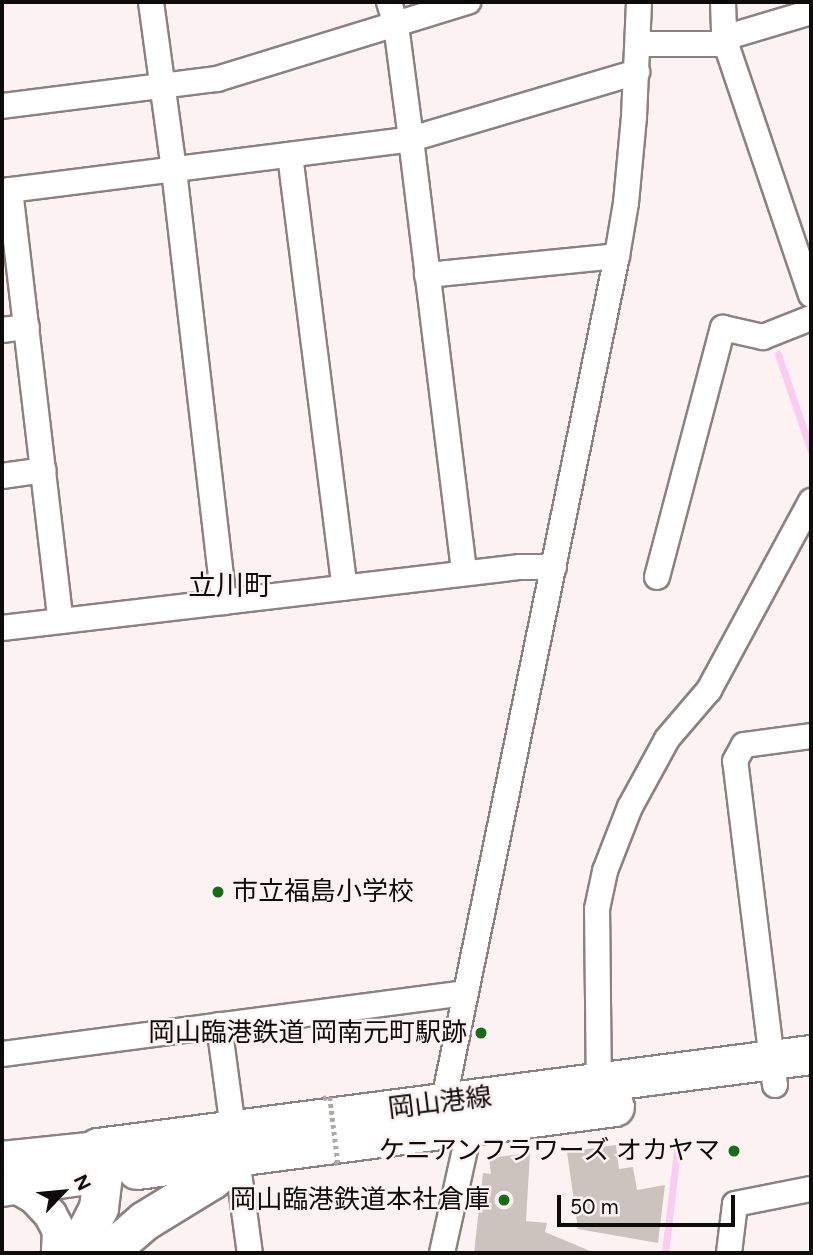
<!DOCTYPE html>
<meta charset="utf-8">
<style>
body{margin:0}
#map{position:relative;width:813px;height:1255px;overflow:hidden;background:#fcf2f1;font-family:Figtree,"Noto Sans JP",sans-serif}
div>[style]{position:absolute}
.stream>*{height:7px;margin:-3.5px;padding:0 3.5px;transform-origin:3.5px;border-radius:3.5px;background:#facbf3}
.building>*{inset:0;background:#ccc3bf}
.roads{filter:drop-shadow(2px 0 #8b8181) drop-shadow(-2px 0 #8b8181) drop-shadow(0 2px #8b8181) drop-shadow(0 -2px #8b8181)}
.minor>*{height:24px;margin:-12px;padding:0 12px;transform-origin:12px;border-radius:12px;background:#fff}
.tertiary>*{height:32px;margin:-16px;padding:0 16px;transform-origin:16px;border-radius:16px;background:#fff}
.primary>*{height:38px;margin:-19px;padding:0 19px;transform-origin:19px;border-radius:19px;background:#fff}
.path-bridge>*{height:4.5px;margin-top:-2.25px;transform-origin:0;background:repeating-linear-gradient(90deg,#afa8a7 0 3.5px,transparent 0 7px)}
.dots>*{width:19px;height:19px;translate:-50% -50%;box-sizing:border-box;border:4px solid #fcf2f1;border-radius:50%}
span{translate:-50% -50%;white-space:nowrap;text-align:center;line-height:1.15;-webkit-text-stroke:5px #fcf2f1;paint-order:stroke}
.poi-label{font-size:26px;color:#0e0b0b}
.left{translate:0 -50%;text-align:left}
.right{translate:-100% -50%;text-align:right}
.street-label{font-size:26px;color:#0e0b0b}
.neighbourhood-label{font-size:28px;color:#0e0b0b}
.frame{position:absolute;inset:0;border:4px solid #0e0b0b;pointer-events:none}
.north{position:absolute;left:28px;top:1157px;width:70px;height:70px;-webkit-text-stroke:5px #fcf2f1;paint-order:stroke;rotate:64deg;font-size:19px;font-weight:700;line-height:28px;text-align:center;color:#0e0b0b}
.north::after{content:'';display:block;margin:auto;width:24px;height:32px;background:#0e0b0b;clip-path:polygon(50% 0,100% 100%,50% 72%,0 100%)}
.scale{position:absolute;left:557px;top:1195px;width:178px;height:32px;box-sizing:border-box;border:4px solid #0e0b0b;border-top:0;padding-left:9px;font-size:21px;line-height:24px;white-space:nowrap;color:#0e0b0b;-webkit-text-stroke:5px #fcf2f1;paint-order:stroke}
</style>
<div id="map">
<div class="stream">
<i style="left:778px;top:354px;width:102px;rotate:71.2deg"></i>
<i style="left:665px;top:1253px;width:103px;rotate:-83.3deg"></i>
</div>
<div class="building">
<i style="clip-path:polygon(616px 1145px,619px 1169px,633px 1167px,637px 1190px,665px 1185px,658px 1243px,578px 1229px,567px 1152px)"></i>
<i style="clip-path:polygon(530px 1153px,526px 1221px,547px 1223px,545px 1232px,595px 1253px,474px 1253px,483px 1173px,491px 1174px,489px 1158px)"></i>
</div>
<div class="roads">
<div class="minor">
<i style="left:151px;top:2px;width:170px;rotate:82.2deg"></i>
<i style="left:174px;top:170px;width:435px;rotate:83.4deg"></i>
<i style="left:389px;top:2px;width:24px;rotate:73deg"></i>
<i style="left:396px;top:25px;width:115px;rotate:82.5deg"></i>
<i style="left:411px;top:139px;width:437px;rotate:83deg"></i>
<i style="left:723px;top:2px;width:36px;rotate:88deg"></i>
<i style="left:724px;top:38px;width:271px;rotate:71.3deg"></i>
<i style="left:724px;top:38px;width:91px;rotate:-16.6deg"></i>
<i style="left:639px;top:44px;width:87px"></i>
<i style="left:2px;top:106px;width:217px;rotate:-7.2deg"></i>
<i style="left:217px;top:79px;width:263px;rotate:-17.1deg"></i>
<i style="left:290px;top:155px;width:436px;rotate:82.8deg"></i>
<i style="left:10px;top:190px;width:434px;rotate:83.3deg"></i>
<i style="left:2px;top:191px;width:412px;rotate:-7.2deg"></i>
<i style="left:411px;top:139px;width:236px;rotate:-16.5deg"></i>
<i style="left:427px;top:275px;width:191px;rotate:-5.7deg"></i>
<i style="left:2px;top:330px;width:25px;rotate:-7deg"></i>
<i style="left:2px;top:476px;width:42px;rotate:-8.1deg"></i>
<i style="left:657px;top:577px;width:258px;rotate:-75.2deg"></i>
<i style="left:723px;top:328px;width:41px;rotate:12.7deg"></i>
<i style="left:763px;top:337px;width:52px;rotate:-21.6deg"></i>
<i style="left:2px;top:628px;width:522px;rotate:-6.72deg"></i>
<i style="left:520px;top:567px;width:34px"></i>
<i style="left:219px;top:1025px;width:230px;rotate:82.3deg"></i>
<i style="left:2px;top:1054px;width:466px;rotate:-7.5deg"></i>
<i style="left:775px;top:1085px;width:326px;rotate:-97deg"></i>
<i style="left:735px;top:761px;width:18px;rotate:-61deg"></i>
<i style="left:744px;top:745px;width:68px;rotate:-7.7deg"></i>
<i style="left:599px;top:1095px;width:186px;rotate:-90.6deg"></i>
<i style="left:597px;top:909px;width:39px;rotate:-78deg"></i>
<i style="left:605px;top:871px;width:69px;rotate:-68.7deg"></i>
<i style="left:630px;top:807px;width:77px;rotate:-61.4deg"></i>
<i style="left:667px;top:739px;width:65px;rotate:-49.4deg"></i>
<i style="left:709px;top:690px;width:215px;rotate:-61.6deg"></i>
<i style="left:441px;top:1114px;width:876px;rotate:-78.41deg"></i>
<i style="left:617px;top:256px;width:54px;rotate:-80.4deg"></i>
<i style="left:626px;top:203px;width:86px;rotate:-84.7deg"></i>
<i style="left:634px;top:117px;width:115px;rotate:-87.5deg"></i>
<i style="left:442px;top:1253px;width:143px;rotate:-77.5deg"></i>
<i style="left:729px;top:1253px;width:49px;rotate:-83deg"></i>
<i style="left:735px;top:1204px;width:77px;rotate:-11.2deg"></i>
</div>
<div class="tertiary">
<i style="left:2px;top:1158px;width:97px;rotate:-5.9deg"></i>
<i style="left:18px;top:1188px;width:20px;rotate:30deg"></i>
<i style="left:35px;top:1198px;width:22px;rotate:47deg"></i>
<i style="left:50px;top:1214px;width:19px;rotate:62deg"></i>
<i style="left:59px;top:1231px;width:22px;rotate:93deg"></i>
<i style="left:2px;top:1190px;width:102px;rotate:-7.9deg"></i>
</div>
<div class="primary">
<i style="left:137px;top:1170px;width:482px;rotate:-7.5deg"></i>
<i style="left:76px;top:1253px;width:51px;rotate:-62.9deg"></i>
<i style="left:99px;top:1208px;width:32px;rotate:-83deg"></i>
<i style="left:103px;top:1176px;width:28px;rotate:-100deg"></i>
<i style="left:98px;top:1148px;width:719px;rotate:-7.43deg"></i>
<i style="left:108px;top:1253px;width:49px;rotate:-40.9deg"></i>
<i style="left:145px;top:1221px;width:79px;rotate:-31.5deg"></i>
<i style="left:212px;top:1180px;width:31px;rotate:-40deg"></i>
</div>
</div>
<div class="path-bridge">
<i style="left:323px;top:1098px;width:7px;rotate:-8deg"></i>
<i style="left:330px;top:1097px;width:66px;rotate:83.1deg"></i>
<i style="left:338px;top:1163px;width:6px;rotate:171deg"></i>
</div>
<div class="dots">
<i style="left:218px;top:892px;background:#156d17"></i>
<i style="left:481px;top:1033px;background:#156d17"></i>
<i style="left:734px;top:1151px;background:#156d17"></i>
<i style="left:504px;top:1200px;background:#156d17"></i>
</div>
<div class="poi-label">
<span class="left" style="left:232px;top:892px">市立福島小学校</span>
<span class="right" style="left:467px;top:1033px">岡山臨港鉄道 岡南元町駅跡</span>
<span class="right" style="left:720px;top:1151px">ケニアンフラワーズ オカヤマ</span>
<span class="right" style="left:490px;top:1200px">岡山臨港鉄道本社倉庫</span>
</div>
<div class="street-label">
<span style="left:440px;top:1103px;rotate:-7deg">岡山港線</span>
</div>
<div class="neighbourhood-label">
<span style="left:230px;top:585px">立川町</span>
</div>
<div class="frame"></div>
<div class="north">N</div>
<div class="scale">50 m</div>
</div>
